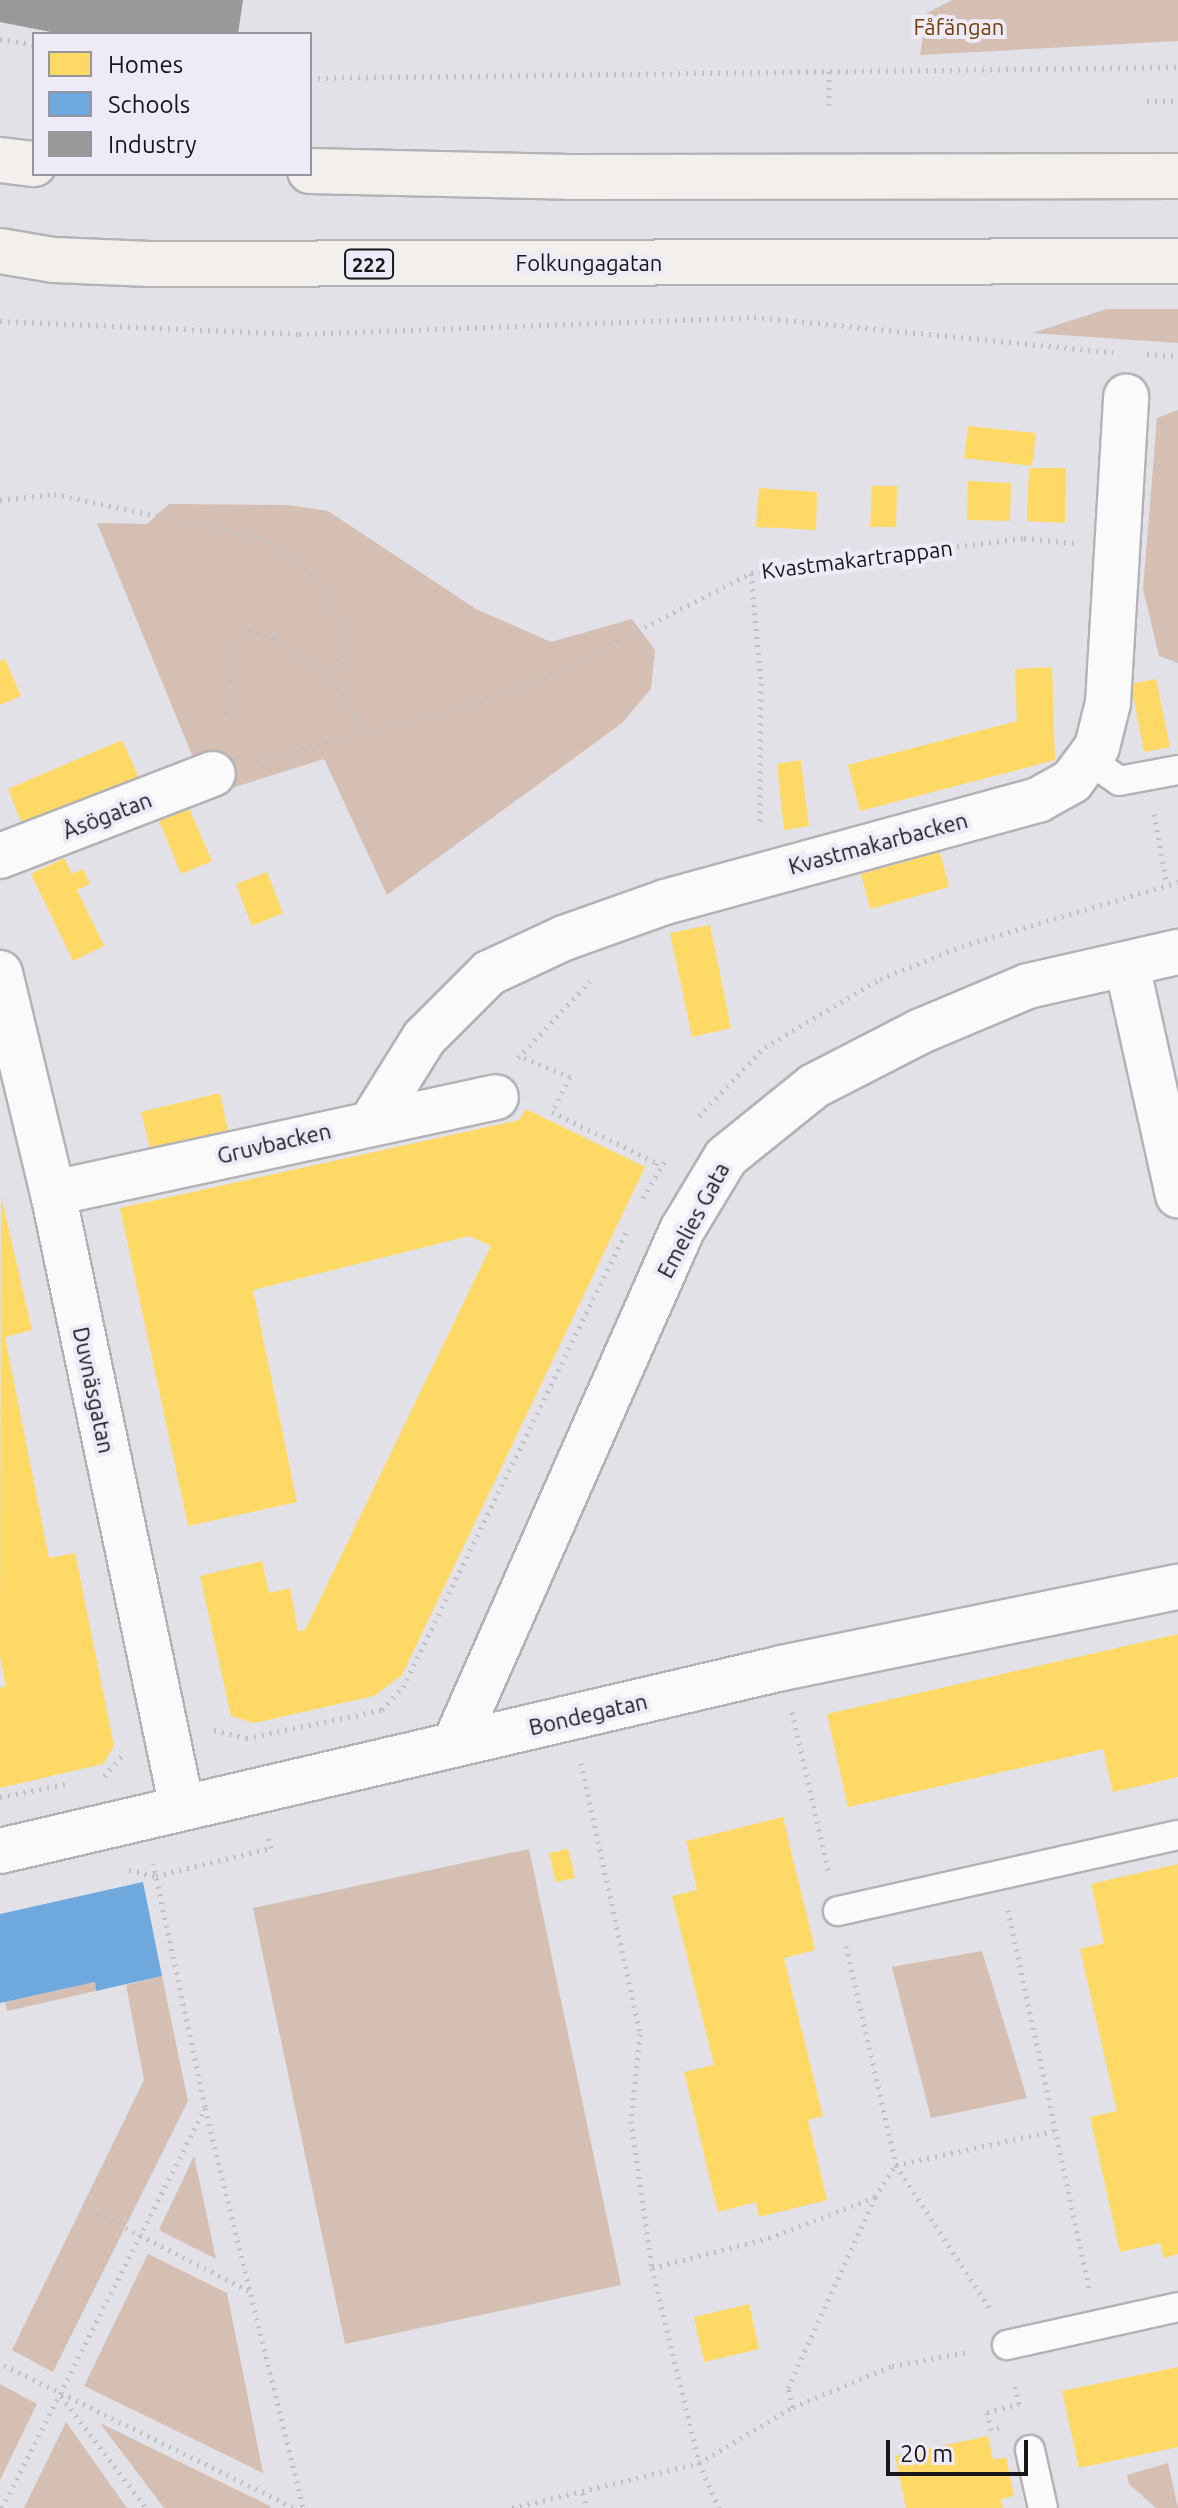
<!DOCTYPE html>
<meta charset="utf-8">
<style>
body{margin:0}
#map{position:relative;width:1178px;height:2508px;overflow:hidden;background:#e1e1e7;font-family:Ubuntu,sans-serif}
div>[style]{position:absolute}
.green>*{inset:0;background:#d5bfb3}
.homes>*{inset:0;background:#ffd966}
.schools>*{inset:0;background:#6fa8dc}
.industry>*{inset:0;background:#999}
.path>*{height:5px;margin-top:-2.5px;transform-origin:0;background:repeating-linear-gradient(90deg,#c1c1c3 0 2px,transparent 0 8px)}
.roads{filter:drop-shadow(2px 0 #b2b2b7) drop-shadow(-2px 0 #b2b2b7) drop-shadow(0 2px #b2b2b7) drop-shadow(0 -2px #b2b2b7)}
.lane>*{height:28px;margin:-14px;padding:0 14px;transform-origin:14px;border-radius:14px;background:#fafafb}
.street>*{height:44px;margin:-22px;padding:0 22px;transform-origin:22px;border-radius:22px;background:#fafafb}
.primary>*{height:44px;margin:-22px;padding:0 22px;transform-origin:22px;border-radius:22px;background:#f3efed}
span{translate:-50% -50%;white-space:nowrap;text-align:center;line-height:1.15;-webkit-text-stroke:8px #edebf8;paint-order:stroke}
.shield-label span{padding:2px 6px;background:#edebf8;border:2px solid;border-radius:6px;-webkit-text-stroke-width:0}
.shield-label{font-size:20px;color:#17161a;font-weight:700}
.park-label{font-size:22px;color:#773f07}
.street-label{font-size:22px;color:#17161a}
.legend{position:absolute;left:32px;top:32px;width:280px;height:144px;box-sizing:border-box;background:#edebf8;border:2px solid #97969f;margin:0;padding:10px 14px;list-style:none;font-size:24px;color:#17161a}
.legend li{display:flex;align-items:center;gap:16px;height:40px}
.legend b{width:40px;border:2px solid #97969f}
.scale{position:absolute;left:886px;top:2440px;width:142px;height:36px;box-sizing:border-box;border:4px solid #17161a;border-top:0;padding-left:10px;font-size:24px;line-height:28px;white-space:nowrap;color:#17161a;-webkit-text-stroke:6px #edebf8;paint-order:stroke}
</style>
<div id="map">
<div class="green">
<i style="clip-path:polygon(952px 0,1178px 0,1178px 41px,920px 55px,927px 13px)"></i>
<i style="clip-path:polygon(1107px 309px,1178px 309px,1178px 343px,1032px 333px)"></i>
<i style="clip-path:polygon(1178px 410px,1178px 663px,1159px 656px,1143px 589px,1157px 418px)"></i>
<i style="clip-path:polygon(169px 504px,288px 505px,328px 511px,476px 609px,551px 642px,632px 619px,655px 650px,651px 689px,622px 723px,387px 895px,324px 759px,232px 788px,192px 755px,97px 523px,147px 524px)"></i>
<i style="clip-path:polygon(529px 1849px,621px 2285px,345px 2344px,253px 1908px)"></i>
<i style="clip-path:polygon(982px 1951px,1027px 2098px,931px 2118px,892px 1967px)"></i>
<i style="clip-path:polygon(162px 1976px,188px 2101px,53px 2372px,12px 2350px,144px 2080px,126px 1985px)"></i>
<i style="clip-path:polygon(95px 1982px,96px 1991px,7px 2011px,5px 2002px)"></i>
<i style="clip-path:polygon(194px 2156px,216px 2259px,159px 2230px)"></i>
<i style="clip-path:polygon(148px 2254px,227px 2293px,263px 2473px,84px 2386px)"></i>
<i style="clip-path:polygon(0 2384px,37px 2404px,0 2480px)"></i>
<i style="clip-path:polygon(66px 2422px,127px 2508px,24px 2508px)"></i>
<i style="clip-path:polygon(100px 2423px,270px 2506px,270px 2508px,164px 2508px)"></i>
<i style="clip-path:polygon(1168px 2463px,1178px 2508px,1156px 2508px,1129px 2484px,1127px 2475px)"></i>
</div>
<div class="homes">
<i style="clip-path:polygon(968px 426px,1036px 433px,1032px 466px,964px 458px)"></i>
<i style="clip-path:polygon(1029px 468px,1066px 468px,1065px 523px,1027px 521px)"></i>
<i style="clip-path:polygon(968px 481px,1011px 483px,1010px 521px,967px 520px)"></i>
<i style="clip-path:polygon(872px 486px,897px 486px,896px 527px,870px 527px)"></i>
<i style="clip-path:polygon(759px 488px,817px 492px,816px 530px,756px 527px)"></i>
<i style="clip-path:polygon(5px 659px,21px 696px,0 705px,0 661px)"></i>
<i style="clip-path:polygon(1052px 667px,1055px 760px,860px 811px,848px 765px,1017px 721px,1015px 669px)"></i>
<i style="clip-path:polygon(1156px 679px,1170px 747px,1144px 752px,1131px 684px)"></i>
<i style="clip-path:polygon(122px 740px,139px 778px,22px 824px,8px 789px)"></i>
<i style="clip-path:polygon(801px 760px,809px 826px,784px 830px,777px 764px)"></i>
<i style="clip-path:polygon(188px 806px,212px 861px,181px 874px,158px 818px)"></i>
<i style="clip-path:polygon(940px 852px,949px 887px,870px 909px,861px 874px)"></i>
<i style="clip-path:polygon(64px 858px,72px 874px,83px 869px,90px 884px,77px 890px,104px 946px,73px 961px,31px 874px)"></i>
<i style="clip-path:polygon(267px 872px,283px 913px,252px 926px,236px 884px)"></i>
<i style="clip-path:polygon(710px 925px,731px 1028px,692px 1037px,670px 933px)"></i>
<i style="clip-path:polygon(220px 1093px,228px 1130px,150px 1148px,141px 1112px)"></i>
<i style="clip-path:polygon(526px 1109px,645px 1167px,402px 1675px,374px 1696px,254px 1723px,231px 1716px,200px 1576px,262px 1561px,269px 1593px,290px 1588px,298px 1631px,305px 1630px,491px 1246px,469px 1236px,253px 1290px,297px 1502px,188px 1526px,120px 1208px,519px 1120px)"></i>
<i style="clip-path:polygon(1px 1196px,32px 1330px,5px 1337px,49px 1558px,75px 1553px,114px 1746px,103px 1764px,0 1788px,0 1688px,6px 1686px,0 1657px)"></i>
<i style="clip-path:polygon(1178px 1634px,1178px 1777px,1113px 1792px,1103px 1749px,848px 1807px,827px 1714px)"></i>
<i style="clip-path:polygon(783px 1817px,815px 1950px,784px 1958px,823px 2116px,808px 2120px,827px 2200px,759px 2217px,756px 2202px,718px 2212px,684px 2072px,714px 2065px,672px 1896px,697px 1890px,686px 1841px)"></i>
<i style="clip-path:polygon(568px 1849px,575px 1878px,556px 1882px,549px 1853px)"></i>
<i style="clip-path:polygon(1178px 1864px,1178px 2254px,1164px 2258px,1160px 2243px,1120px 2252px,1090px 2117px,1117px 2111px,1080px 1949px,1104px 1943px,1091px 1884px)"></i>
<i style="clip-path:polygon(749px 2304px,759px 2349px,704px 2362px,694px 2317px)"></i>
<i style="clip-path:polygon(1178px 2367px,1178px 2447px,1079px 2468px,1062px 2391px)"></i>
<i style="clip-path:polygon(988px 2436px,993px 2460px,1006px 2457px,1014px 2496px,1001px 2499px,1003px 2508px,906px 2508px,895px 2456px)"></i>
</div>
<div class="schools">
<i style="clip-path:polygon(143px 1882px,162px 1976px,96px 1991px,95px 1982px,0 2003px,0 1914px)"></i>
</div>
<div class="industry">
<i style="clip-path:polygon(0 0,243px 0,238px 34px,61px 34px,0 22px)"></i>
</div>
<div class="path">
<i style="left:0;top:39px;width:35px;rotate:10deg"></i>
<i style="left:310px;top:78px;width:868px;rotate:-0.73deg"></i>
<i style="left:1147px;top:101px;width:31px"></i>
<i style="left:829px;top:105px;width:35px;rotate:-90deg"></i>
<i style="left:0;top:321px;width:299px;rotate:2.5deg"></i>
<i style="left:299px;top:334px;width:455px;rotate:-2.1deg"></i>
<i style="left:754px;top:317px;width:361px;rotate:5.6deg"></i>
<i style="left:1147px;top:354px;width:31px;rotate:4deg"></i>
<i style="left:0;top:500px;width:54px;rotate:-6.3deg"></i>
<i style="left:54px;top:494px;width:213px;rotate:11.9deg"></i>
<i style="left:262px;top:538px;width:45px;rotate:34deg"></i>
<i style="left:299px;top:563px;width:53px;rotate:51.2deg"></i>
<i style="left:332px;top:604px;width:40px;rotate:75.6deg"></i>
<i style="left:342px;top:643px;width:38px;rotate:101deg"></i>
<i style="left:335px;top:680px;width:56px;rotate:62.5deg"></i>
<i style="left:751px;top:573px;width:110px;rotate:84.8deg"></i>
<i style="left:761px;top:683px;width:144px;rotate:90.4deg"></i>
<i style="left:222px;top:729px;width:103px;rotate:-79.3deg"></i>
<i style="left:241px;top:628px;width:33px;rotate:16deg"></i>
<i style="left:273px;top:637px;width:75px;rotate:34.7deg"></i>
<i style="left:256px;top:761px;width:207px;rotate:-14.6deg"></i>
<i style="left:456px;top:709px;width:94px;rotate:-19.2deg"></i>
<i style="left:545px;top:678px;width:231px;rotate:-27deg"></i>
<i style="left:751px;top:573px;width:275px;rotate:-7.3deg"></i>
<i style="left:1024px;top:538px;width:50px;rotate:5.7deg"></i>
<i style="left:1154px;top:814px;width:72px;rotate:79.6deg"></i>
<i style="left:518px;top:1058px;width:105px;rotate:-46.9deg"></i>
<i style="left:524px;top:1058px;width:50px;rotate:22.4deg"></i>
<i style="left:570px;top:1077px;width:39px;rotate:117deg"></i>
<i style="left:552px;top:1112px;width:117px;rotate:25.9deg"></i>
<i style="left:657px;top:1163px;width:8px;rotate:104deg"></i>
<i style="left:699px;top:1116px;width:95px;rotate:-46.3deg"></i>
<i style="left:765px;top:1047px;width:134px;rotate:-30.6deg"></i>
<i style="left:880px;top:979px;width:88px;rotate:-21.9deg"></i>
<i style="left:962px;top:946px;width:225px;rotate:-16.5deg"></i>
<i style="left:643px;top:1198px;width:42px;rotate:-59.7deg"></i>
<i style="left:792px;top:1712px;width:166px;rotate:77.1deg"></i>
<i style="left:214px;top:1730px;width:33px;rotate:14deg"></i>
<i style="left:246px;top:1738px;width:139px;rotate:-11.6deg"></i>
<i style="left:382px;top:1710px;width:31px;rotate:-48deg"></i>
<i style="left:403px;top:1687px;width:507px;rotate:-63.89deg"></i>
<i style="left:581px;top:1763px;width:277px;rotate:77.7deg"></i>
<i style="left:640px;top:2034px;width:87px;rotate:95.9deg"></i>
<i style="left:631px;top:2121px;width:148px;rotate:81.9deg"></i>
<i style="left:652px;top:2268px;width:201px;rotate:76.4deg"></i>
<i style="left:699px;top:2463px;width:49px;rotate:66deg"></i>
<i style="left:104px;top:1776px;width:30px;rotate:-48deg"></i>
<i style="left:0;top:1797px;width:68px;rotate:-11deg"></i>
<i style="left:129px;top:1870px;width:28px;rotate:13deg"></i>
<i style="left:156px;top:1876px;width:118px;rotate:-13.7deg"></i>
<i style="left:271px;top:1848px;width:11px;rotate:-105deg"></i>
<i style="left:1008px;top:1910px;width:386px;rotate:77.9deg"></i>
<i style="left:846px;top:1946px;width:225px;rotate:77.1deg"></i>
<i style="left:896px;top:2165px;width:173px;rotate:56.8deg"></i>
<i style="left:205px;top:2108px;width:412px;rotate:76.2deg"></i>
<i style="left:83px;top:2206px;width:186px;rotate:27.1deg"></i>
<i style="left:652px;top:2268px;width:121px;rotate:-14.4deg"></i>
<i style="left:769px;top:2238px;width:114px;rotate:-21.1deg"></i>
<i style="left:875px;top:2197px;width:38px;rotate:-57deg"></i>
<i style="left:896px;top:2165px;width:161px;rotate:-12.2deg"></i>
<i style="left:4px;top:2365px;width:324px;rotate:26.2deg"></i>
<i style="left:61px;top:2396px;width:141px;rotate:52.8deg"></i>
<i style="left:793px;top:2407px;width:20px;rotate:-105deg"></i>
<i style="left:788px;top:2388px;width:210px;rotate:-65.5deg"></i>
<i style="left:999px;top:2428px;width:8px;rotate:166deg"></i>
<i style="left:991px;top:2430px;width:18px;rotate:-103deg"></i>
<i style="left:987px;top:2412px;width:33px;rotate:-14deg"></i>
<i style="left:1019px;top:2404px;width:22px;rotate:-103deg"></i>
<i style="left:583px;top:2493px;width:16px;rotate:75deg"></i>
<i style="left:2px;top:2508px;width:449px;rotate:-63.1deg"></i>
<i style="left:205px;top:2107px;width:249px;rotate:-102deg"></i>
<i style="left:512px;top:2508px;width:192px;rotate:-13.5deg"></i>
<i style="left:699px;top:2463px;width:109px;rotate:-30.8deg"></i>
<i style="left:793px;top:2407px;width:107px;rotate:-22.5deg"></i>
<i style="left:892px;top:2366px;width:78px;rotate:-10.3deg"></i>
</div>
<div class="roads">
<div class="lane">
<i style="left:1088px;top:759px;width:38px;rotate:35deg"></i>
<i style="left:1119px;top:781px;width:60px;rotate:-10.6deg"></i>
<i style="left:838px;top:1911px;width:348px;rotate:-12.6deg"></i>
<i style="left:1007px;top:2345px;width:175px;rotate:-12.5deg"></i>
<i style="left:1030px;top:2450px;width:59px;rotate:77.4deg"></i>
</div>
<div class="street">
<i style="left:0;top:856px;width:228px;rotate:-21.1deg"></i>
<i style="left:1127px;top:965px;width:236px;rotate:77.5deg"></i>
<i style="left:0;top:973px;width:226px;rotate:76.5deg"></i>
<i style="left:53px;top:1193px;width:628px;rotate:78.15deg"></i>
<i style="left:373px;top:1120px;width:97px;rotate:-58.1deg"></i>
<i style="left:424px;top:1038px;width:92px;rotate:-45deg"></i>
<i style="left:489px;top:973px;width:83px;rotate:-25deg"></i>
<i style="left:564px;top:938px;width:107px;rotate:-19.6deg"></i>
<i style="left:665px;top:902px;width:387px;rotate:-15.3deg"></i>
<i style="left:1038px;top:800px;width:39px;rotate:-29deg"></i>
<i style="left:1072px;top:781px;width:42px;rotate:-53.7deg"></i>
<i style="left:1097px;top:747px;width:45px;rotate:-76deg"></i>
<i style="left:1108px;top:703px;width:307px;rotate:-86.6deg"></i>
<i style="left:53px;top:1193px;width:453px;rotate:-12.2deg"></i>
<i style="left:455px;top:1743px;width:561px;rotate:-66.13deg"></i>
<i style="left:682px;top:1230px;width:85px;rotate:-58.9deg"></i>
<i style="left:726px;top:1157px;width:113px;rotate:-38.9deg"></i>
<i style="left:814px;top:1086px;width:120px;rotate:-27.2deg"></i>
<i style="left:921px;top:1031px;width:116px;rotate:-22.8deg"></i>
<i style="left:1028px;top:986px;width:154px;rotate:-12.8deg"></i>
<i style="left:0;top:1851px;width:803px;rotate:-13.17deg"></i>
<i style="left:782px;top:1668px;width:404px;rotate:-11.6deg"></i>
</div>
<div class="primary">
<i style="left:0;top:160px;width:34px;rotate:7deg"></i>
<i style="left:310px;top:171px;width:259px;rotate:1.3deg"></i>
<i style="left:569px;top:177px;width:609px;rotate:-0.09deg"></i>
<i style="left:0;top:251px;width:55px;rotate:9.5deg"></i>
<i style="left:54px;top:260px;width:96px;rotate:2.4deg"></i>
<i style="left:150px;top:264px;width:1028px;rotate:-0.17deg"></i>
</div>
</div>
<div class="shield-label">
<span style="left:369px;top:264px">222</span>
</div>
<div class="park-label">
<span style="left:959px;top:27px">Fåfängan</span>
</div>
<div class="street-label">
<span style="left:589px;top:263px">Folkungagatan</span>
<span style="left:857px;top:559px;rotate:-7deg">Kvastmakartrappan</span>
<span style="left:107px;top:815px;rotate:-21deg">Åsögatan</span>
<span style="left:878px;top:843px;rotate:-15deg">Kvastmakarbacken</span>
<span style="left:274px;top:1143px;rotate:-13deg">Gruvbacken</span>
<span style="left:693px;top:1220px;rotate:-62deg">Emelies Gata</span>
<span style="left:94px;top:1390px;rotate:78deg">Duvnäsgatan</span>
<span style="left:588px;top:1714px;rotate:-13deg">Bondegatan</span>
</div>
<ul class="legend">
<li><b style="height:22px;background:#ffd966"></b>Homes</li>
<li><b style="height:22px;background:#6fa8dc"></b>Schools</li>
<li><b style="height:22px;background:#999"></b>Industry</li>
</ul>
<div class="scale">20 m</div>
</div>
